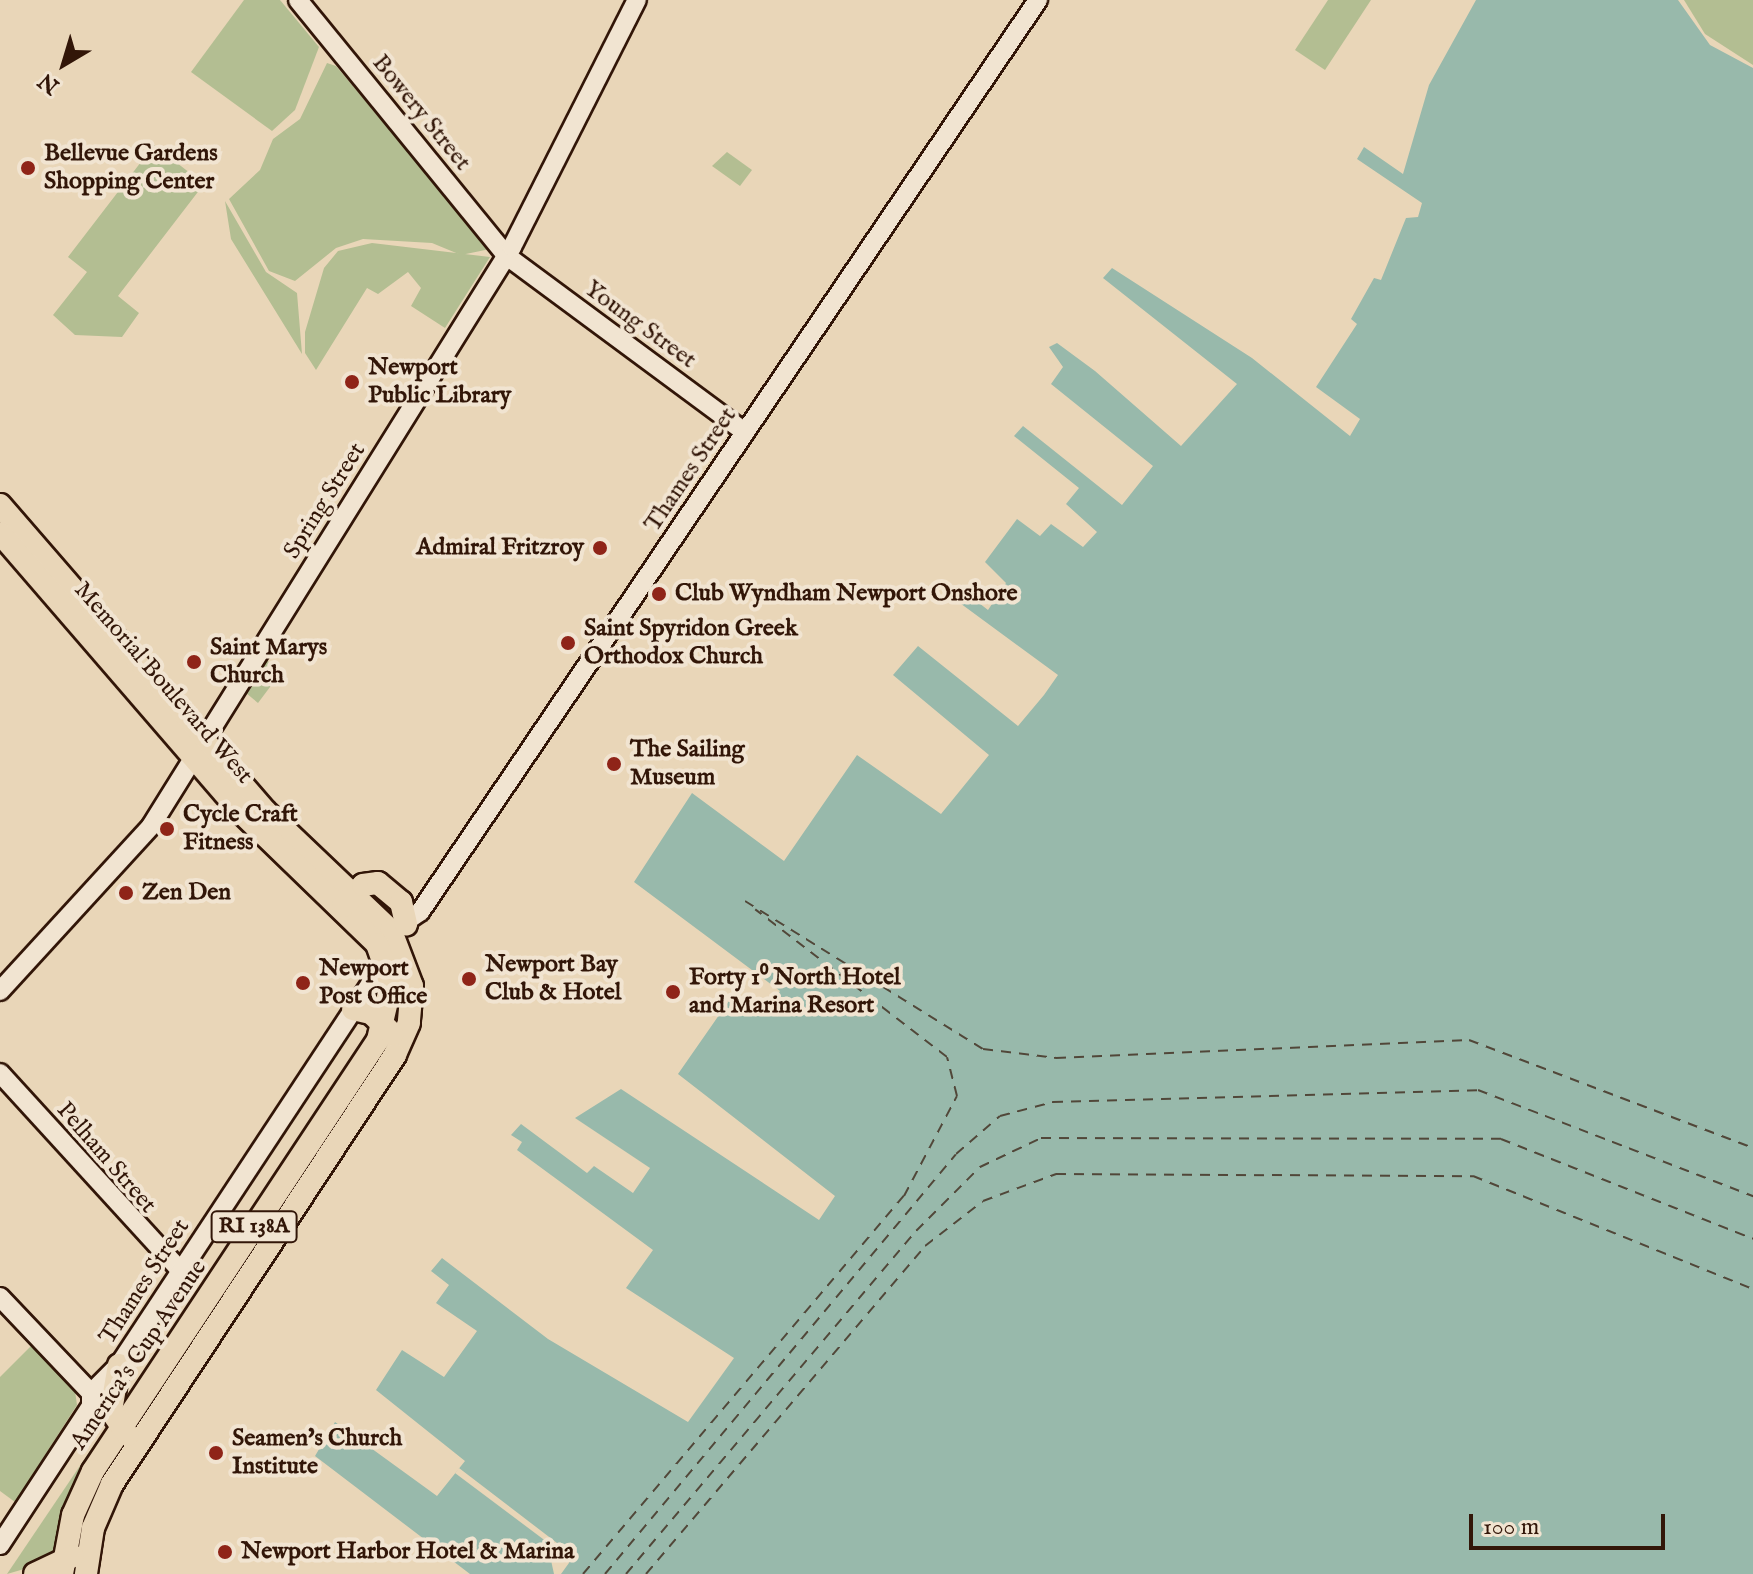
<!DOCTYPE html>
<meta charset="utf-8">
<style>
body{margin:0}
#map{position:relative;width:1753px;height:1574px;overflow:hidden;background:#e9d6b8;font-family:"IM FELL English",serif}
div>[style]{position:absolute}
.green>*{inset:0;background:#b3be92}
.water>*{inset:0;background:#98b9ab}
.pier>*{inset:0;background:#e9d6b8}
.ferry>*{height:2px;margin-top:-1px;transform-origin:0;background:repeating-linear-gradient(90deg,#514739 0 10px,transparent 0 18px)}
.roads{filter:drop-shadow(2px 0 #321608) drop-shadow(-2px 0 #321608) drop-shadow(0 2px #321608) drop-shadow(0 -2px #321608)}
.secondary>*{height:18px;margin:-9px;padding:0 9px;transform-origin:9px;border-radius:9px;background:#f1e4d1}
.primary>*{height:22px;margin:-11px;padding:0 11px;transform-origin:11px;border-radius:11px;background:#e9d6b8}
.dots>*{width:22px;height:22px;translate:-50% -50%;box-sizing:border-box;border:4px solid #f1e4d1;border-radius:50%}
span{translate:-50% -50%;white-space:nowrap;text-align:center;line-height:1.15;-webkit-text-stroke:8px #f1e4d1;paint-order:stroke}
.shield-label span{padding:2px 6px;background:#f1e4d1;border:2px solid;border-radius:6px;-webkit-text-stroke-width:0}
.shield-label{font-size:22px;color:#321608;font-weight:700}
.street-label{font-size:24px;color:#321608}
.poi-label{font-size:24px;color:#321608;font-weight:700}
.left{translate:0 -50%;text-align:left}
.right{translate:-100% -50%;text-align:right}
.north{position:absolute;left:24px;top:24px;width:80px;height:80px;-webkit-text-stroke:6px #f1e4d1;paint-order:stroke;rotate:218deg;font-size:22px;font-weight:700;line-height:32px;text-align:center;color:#321608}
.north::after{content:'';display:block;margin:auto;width:28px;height:36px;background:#321608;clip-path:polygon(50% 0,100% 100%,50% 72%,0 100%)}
.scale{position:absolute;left:1469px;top:1514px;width:196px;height:36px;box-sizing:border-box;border:4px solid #321608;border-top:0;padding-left:10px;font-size:24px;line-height:28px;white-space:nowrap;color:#321608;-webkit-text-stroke:6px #f1e4d1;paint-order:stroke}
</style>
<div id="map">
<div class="green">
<i style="clip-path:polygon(244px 0,280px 0,319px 47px,295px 110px,272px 131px,191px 72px)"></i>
<i style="clip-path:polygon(1328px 0,1371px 0,1325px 70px,1295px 50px)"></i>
<i style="clip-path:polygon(1684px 0,1753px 0,1753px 65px,1705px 34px)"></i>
<i style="clip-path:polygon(327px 63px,336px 66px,490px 249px,461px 255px,432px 243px,363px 239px,336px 248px,295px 281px,269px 271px,229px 199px,260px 170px,273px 139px,300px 119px)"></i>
<i style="clip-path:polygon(154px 145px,204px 184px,118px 296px,139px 313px,122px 337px,75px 335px,53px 315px,87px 272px,68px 257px)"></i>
<i style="clip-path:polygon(727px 152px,752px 170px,740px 186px,712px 166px)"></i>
<i style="clip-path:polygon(225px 201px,266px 272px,297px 293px,302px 354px,231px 239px)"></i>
<i style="clip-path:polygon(372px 243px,490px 257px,445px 328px,411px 306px,421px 288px,408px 272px,378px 294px,367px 288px,316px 370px,305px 353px,305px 332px,324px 268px,338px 251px)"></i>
<i style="clip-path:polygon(266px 660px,282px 671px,258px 703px,246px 693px)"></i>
<i style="clip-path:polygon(32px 1345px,75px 1391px,77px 1405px,15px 1502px,0 1491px,0 1377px)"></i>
<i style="clip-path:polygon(96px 1442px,55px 1560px,7px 1574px)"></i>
</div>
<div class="water">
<i style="clip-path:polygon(1476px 0,1678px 0,1710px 45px,1753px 68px,1753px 1574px,470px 1574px,315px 1456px,335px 1422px,437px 1496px,465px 1461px,376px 1390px,402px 1350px,444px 1377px,477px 1331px,436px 1303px,449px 1285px,431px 1271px,442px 1258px,548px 1339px,688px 1422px,734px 1358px,626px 1288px,653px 1250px,517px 1150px,522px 1142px,511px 1135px,521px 1124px,587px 1173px,594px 1166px,633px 1193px,650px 1168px,575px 1118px,621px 1089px,819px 1220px,835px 1196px,678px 1074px,733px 995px,763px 1015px,780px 991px,634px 882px,692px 793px,784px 861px,857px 755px,941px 814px,989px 755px,893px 675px,918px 646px,1018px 726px,1044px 695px,1058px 675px,949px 595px,957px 586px,988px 610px,1006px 583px,985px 562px,1017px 519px,1040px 536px,1051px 524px,1083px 547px,1097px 532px,1066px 504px,1079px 488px,1014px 436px,1023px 426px,1122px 505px,1153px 466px,1051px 384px,1063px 367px,1049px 347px,1057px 343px,1095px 371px,1181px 446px,1237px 384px,1103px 278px,1112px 268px,1252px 358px,1350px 436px,1360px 419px,1316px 387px,1357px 324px,1351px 319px,1374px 278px,1381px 280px,1406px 218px,1418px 217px,1422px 203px,1357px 159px,1364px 147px,1403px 174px,1429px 85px)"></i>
</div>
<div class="pier">
<i style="clip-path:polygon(459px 1468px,574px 1556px,561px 1574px,554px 1574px,547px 1542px,455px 1473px)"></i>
</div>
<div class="ferry">
<i style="left:745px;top:901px;width:280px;rotate:31.9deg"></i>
<i style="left:983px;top:1049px;width:74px;rotate:7deg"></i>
<i style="left:1056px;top:1058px;width:413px;rotate:-2.5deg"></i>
<i style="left:1469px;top:1040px;width:304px;rotate:20.8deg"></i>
<i style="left:583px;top:1574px;width:496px;rotate:-49.7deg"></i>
<i style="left:904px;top:1196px;width:113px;rotate:-62.1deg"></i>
<i style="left:957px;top:1096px;width:40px;rotate:-104.4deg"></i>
<i style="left:947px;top:1057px;width:242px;rotate:-142.4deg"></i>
<i style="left:605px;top:1574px;width:547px;rotate:-50.11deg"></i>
<i style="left:956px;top:1154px;width:58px;rotate:-40.8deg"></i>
<i style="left:1000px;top:1116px;width:55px;rotate:-14.8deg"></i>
<i style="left:1053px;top:1102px;width:425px;rotate:-1.6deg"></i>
<i style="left:1478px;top:1090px;width:295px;rotate:21.1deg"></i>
<i style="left:626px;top:1574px;width:449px;rotate:-49.8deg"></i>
<i style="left:916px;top:1231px;width:91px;rotate:-45deg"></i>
<i style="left:980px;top:1167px;width:68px;rotate:-25.4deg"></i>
<i style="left:1041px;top:1138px;width:460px;rotate:0.1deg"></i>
<i style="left:1501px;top:1139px;width:271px;rotate:21.6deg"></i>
<i style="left:646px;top:1574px;width:431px;rotate:-49.6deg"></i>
<i style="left:925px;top:1246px;width:73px;rotate:-37.8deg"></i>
<i style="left:983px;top:1201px;width:78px;rotate:-20.3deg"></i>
<i style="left:1056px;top:1174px;width:417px;rotate:0.3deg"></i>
<i style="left:1473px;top:1176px;width:302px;rotate:22deg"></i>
</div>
<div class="roads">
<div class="secondary">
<i style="left:298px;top:0;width:330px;rotate:50.8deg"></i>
<i style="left:507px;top:256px;width:296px;rotate:36.5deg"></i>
<i style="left:394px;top:930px;width:32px;rotate:-35deg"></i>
<i style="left:420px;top:912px;width:1102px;rotate:-55.88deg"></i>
<i style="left:0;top:991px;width:224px;rotate:-47.5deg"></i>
<i style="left:151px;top:826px;width:682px;rotate:-58.06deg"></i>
<i style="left:512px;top:247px;width:277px;rotate:-63.2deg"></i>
<i style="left:0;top:1073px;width:268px;rotate:47.6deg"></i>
<i style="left:0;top:1297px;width:132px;rotate:46.5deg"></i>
<i style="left:91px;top:1393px;width:40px;rotate:-45deg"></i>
<i style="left:119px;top:1365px;width:485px;rotate:-56.6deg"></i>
<i style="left:0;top:1545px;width:166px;rotate:-56.8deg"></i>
<i style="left:91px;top:1406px;width:13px;rotate:-90deg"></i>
</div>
<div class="primary">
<i style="left:0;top:505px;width:405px;rotate:49.1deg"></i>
<i style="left:265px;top:811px;width:174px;rotate:43.6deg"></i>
<i style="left:391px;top:931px;width:59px;rotate:69.1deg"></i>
<i style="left:412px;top:986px;width:37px;rotate:95deg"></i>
<i style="left:409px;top:1023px;width:35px;rotate:114deg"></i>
<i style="left:395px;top:1055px;width:514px;rotate:123.41deg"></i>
<i style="left:112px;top:1484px;width:48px;rotate:113.4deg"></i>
<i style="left:93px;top:1528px;width:47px;rotate:98.7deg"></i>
<i style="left:0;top:533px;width:370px;rotate:49.2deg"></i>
<i style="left:242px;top:813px;width:188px;rotate:44.1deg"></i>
<i style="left:377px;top:944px;width:42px;rotate:70.7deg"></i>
<i style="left:391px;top:984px;width:57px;rotate:103.1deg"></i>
<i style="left:378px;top:1040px;width:517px;rotate:123.47deg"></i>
<i style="left:93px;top:1471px;width:48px;rotate:114.4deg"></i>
<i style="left:73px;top:1515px;width:60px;rotate:100.6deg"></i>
<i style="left:343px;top:906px;width:29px;rotate:-46deg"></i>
<i style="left:363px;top:885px;width:15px;rotate:-8deg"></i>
<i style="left:378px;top:883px;width:30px;rotate:40deg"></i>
<i style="left:401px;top:902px;width:23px;rotate:77deg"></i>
<i style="left:353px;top:1009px;width:18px;rotate:13deg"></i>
<i style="left:371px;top:1013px;width:30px;rotate:44deg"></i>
<i style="left:119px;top:1365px;width:47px;rotate:99.9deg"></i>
<i style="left:111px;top:1411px;width:29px;rotate:55deg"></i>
<i style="left:35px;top:1574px;width:42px;rotate:-25.3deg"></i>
</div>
</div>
<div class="dots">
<i style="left:28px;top:168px;background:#8f2418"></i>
<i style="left:352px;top:382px;background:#8f2418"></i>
<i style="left:600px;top:548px;background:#8f2418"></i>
<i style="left:659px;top:594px;background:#8f2418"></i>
<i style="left:568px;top:643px;background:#8f2418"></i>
<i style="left:194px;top:662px;background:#8f2418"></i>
<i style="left:614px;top:764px;background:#8f2418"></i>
<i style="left:167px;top:829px;background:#8f2418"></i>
<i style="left:126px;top:893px;background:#8f2418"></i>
<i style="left:469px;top:979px;background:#8f2418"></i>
<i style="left:303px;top:983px;background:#8f2418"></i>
<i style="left:673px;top:992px;background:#8f2418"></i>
<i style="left:216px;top:1453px;background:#8f2418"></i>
<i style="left:225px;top:1552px;background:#8f2418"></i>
</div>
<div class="shield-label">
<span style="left:254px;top:1227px">RI 138A</span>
</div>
<div class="street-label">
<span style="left:421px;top:113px;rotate:51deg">Bowery Street</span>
<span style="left:640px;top:325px;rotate:36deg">Young Street</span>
<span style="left:691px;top:470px;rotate:-56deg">Thames Street</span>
<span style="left:325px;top:501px;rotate:-58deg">Spring Street</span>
<span style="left:163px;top:683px;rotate:49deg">Memorial Boulevard West</span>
<span style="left:106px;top:1158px;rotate:49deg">Pelham Street</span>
<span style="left:145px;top:1282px;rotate:-57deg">Thames Street</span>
<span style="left:139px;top:1355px;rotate:-56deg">America's Cup Avenue</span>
</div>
<div class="poi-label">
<span class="left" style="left:44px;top:168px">Bellevue Gardens<br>Shopping Center</span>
<span class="left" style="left:368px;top:382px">Newport<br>Public Library</span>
<span class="right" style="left:584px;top:548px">Admiral Fritzroy</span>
<span class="left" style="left:675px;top:594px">Club Wyndham Newport Onshore</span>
<span class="left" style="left:584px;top:643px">Saint Spyridon Greek<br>Orthodox Church</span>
<span class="left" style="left:210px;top:662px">Saint Marys<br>Church</span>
<span class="left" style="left:630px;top:764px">The Sailing<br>Museum</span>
<span class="left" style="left:183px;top:829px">Cycle Craft<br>Fitness</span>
<span class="left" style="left:142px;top:893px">Zen Den</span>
<span class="left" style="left:485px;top:979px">Newport Bay<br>Club &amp; Hotel</span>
<span class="left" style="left:319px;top:983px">Newport<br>Post Office</span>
<span class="left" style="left:689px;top:992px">Forty 1⁰ North Hotel<br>and Marina Resort</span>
<span class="left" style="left:232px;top:1453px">Seamen's Church<br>Institute</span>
<span class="left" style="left:241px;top:1552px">Newport Harbor Hotel &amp; Marina</span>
</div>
<div class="north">N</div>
<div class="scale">100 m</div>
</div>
